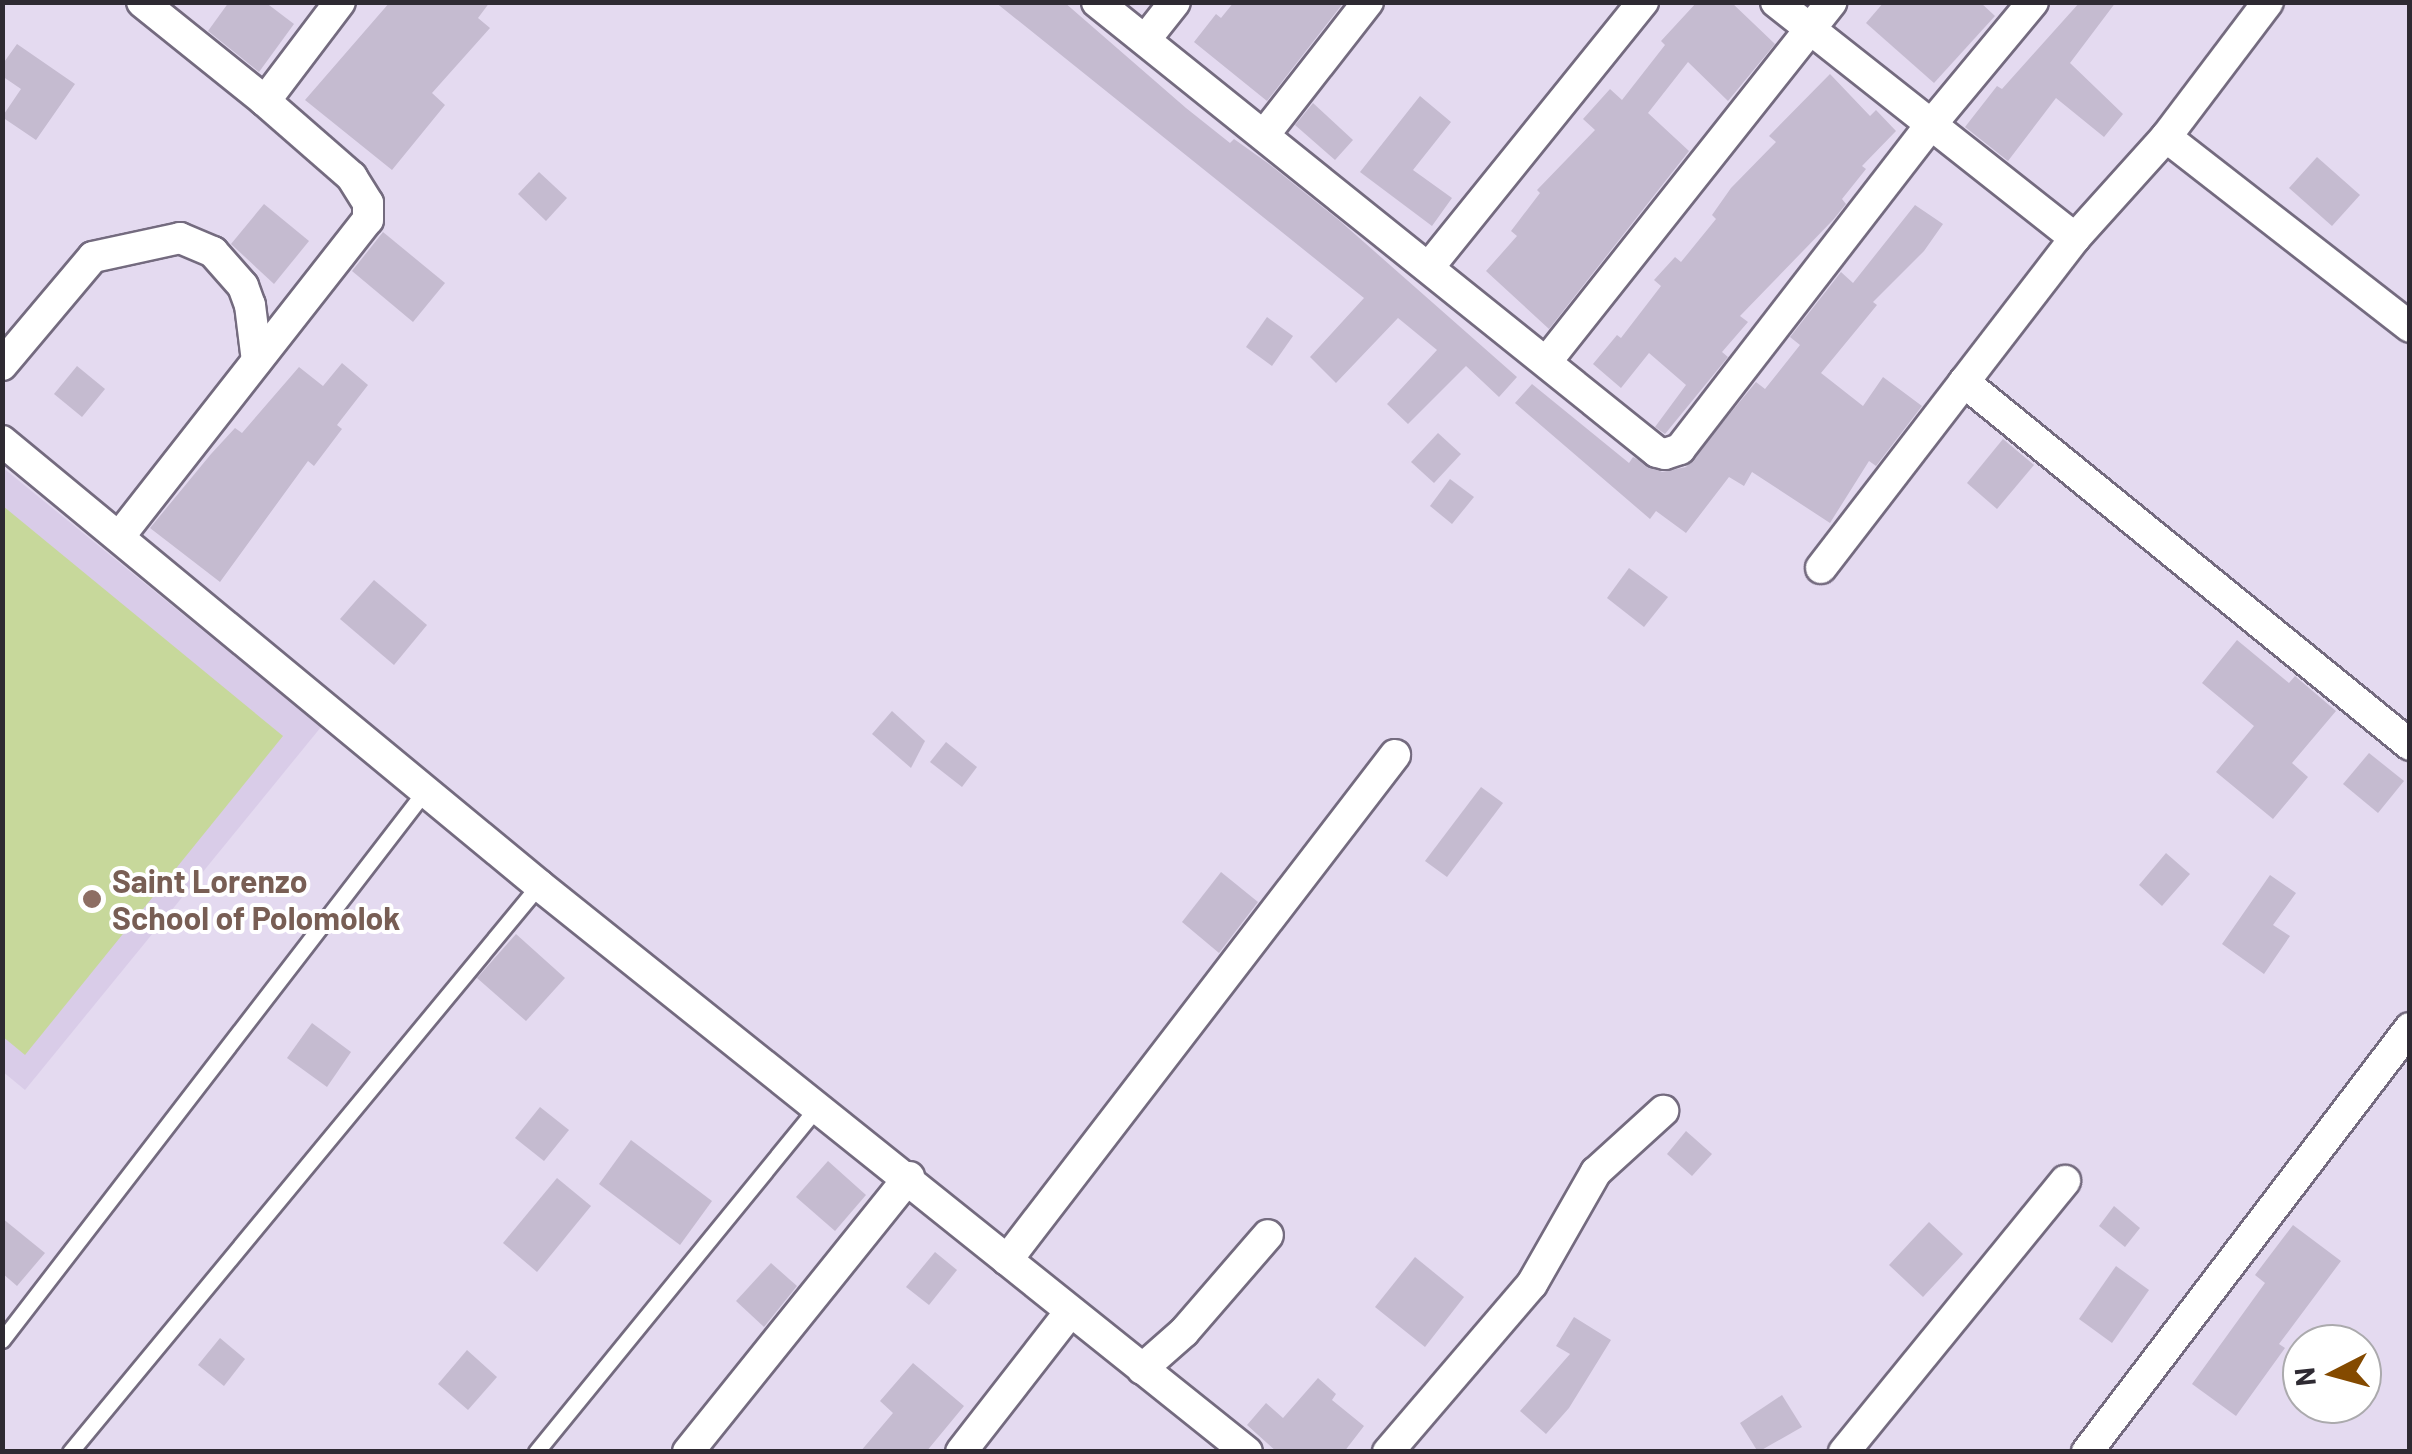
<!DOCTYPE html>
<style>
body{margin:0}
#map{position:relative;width:2412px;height:1454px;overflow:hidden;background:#e4daf0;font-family:Barlow,sans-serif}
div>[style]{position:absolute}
.built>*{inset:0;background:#d9cce8}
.green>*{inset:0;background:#c7d89b}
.building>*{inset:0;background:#c5bbd0}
.roads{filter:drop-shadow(2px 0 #746b7f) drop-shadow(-2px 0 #746b7f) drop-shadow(0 2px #746b7f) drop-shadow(0 -2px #746b7f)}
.lane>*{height:15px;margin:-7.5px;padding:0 7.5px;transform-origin:7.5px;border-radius:7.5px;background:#fff}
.street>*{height:30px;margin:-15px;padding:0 15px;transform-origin:15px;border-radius:15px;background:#fff}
.dots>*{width:28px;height:28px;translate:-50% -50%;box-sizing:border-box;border:5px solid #fff;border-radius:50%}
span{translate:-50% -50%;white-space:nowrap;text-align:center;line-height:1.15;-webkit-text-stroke:8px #fff;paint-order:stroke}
.education-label{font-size:32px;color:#785e54;font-weight:700}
.left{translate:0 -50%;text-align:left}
.frame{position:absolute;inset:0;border:5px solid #2e2a32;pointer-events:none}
.north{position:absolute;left:2282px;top:1324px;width:100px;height:100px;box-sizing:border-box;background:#fff;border:2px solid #abaaad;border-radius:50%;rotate:264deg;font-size:28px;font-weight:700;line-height:40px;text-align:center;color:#2e2a32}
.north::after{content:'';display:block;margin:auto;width:35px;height:45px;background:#844a00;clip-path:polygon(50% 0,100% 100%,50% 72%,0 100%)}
</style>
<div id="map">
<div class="built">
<i style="clip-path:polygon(2px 467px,321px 727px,25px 1090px,2px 1071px)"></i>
</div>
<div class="green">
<i style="clip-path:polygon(3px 506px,283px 736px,25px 1055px,2px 1036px)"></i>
</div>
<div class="building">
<i style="clip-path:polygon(229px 2px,265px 2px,294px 24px,259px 72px,208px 31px)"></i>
<i style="clip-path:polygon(390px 2px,490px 2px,478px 18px,490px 28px,432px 93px,445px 105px,392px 170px,305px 100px)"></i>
<i style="clip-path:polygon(995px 2px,1064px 2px,1186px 108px,1230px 143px,1234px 139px,1269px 164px,1340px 221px,1517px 377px,1499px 397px,1466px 366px,1408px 424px,1387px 404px,1437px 350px,1398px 318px,1336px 383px,1310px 357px,1364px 298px)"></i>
<i style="clip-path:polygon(1234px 2px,1344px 2px,1267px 101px,1194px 42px,1216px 14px,1221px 18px)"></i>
<i style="clip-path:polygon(1697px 2px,1731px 2px,1775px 44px,1728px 101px,1688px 62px,1648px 113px,1689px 151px,1549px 329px,1486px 271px,1517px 236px,1511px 231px,1540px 193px,1537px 190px,1595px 130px,1583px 119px,1610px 89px,1622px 100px,1665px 45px,1661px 41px)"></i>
<i style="clip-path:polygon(1884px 2px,1980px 2px,1995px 16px,1934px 83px,1866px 23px)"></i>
<i style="clip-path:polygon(2080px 2px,2116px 2px,2070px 63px,2123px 114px,2104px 137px,2056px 98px,2008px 161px,1965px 127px,1997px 86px,2002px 89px)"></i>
<i style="clip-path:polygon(17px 44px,75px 84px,36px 140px,2px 117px,21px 89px,2px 76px,2px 65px)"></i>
<i style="clip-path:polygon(1830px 74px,1870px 116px,1876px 110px,1896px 131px,1862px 166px,1866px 169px,1842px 199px,1846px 204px,1833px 220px,1740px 316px,1748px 322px,1722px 352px,1728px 357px,1665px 434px,1655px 427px,1686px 385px,1649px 353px,1621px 388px,1593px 364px,1617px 335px,1621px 338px,1661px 286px,1654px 280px,1675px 257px,1681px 262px,1716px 219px,1712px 215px,1731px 188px,1776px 142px,1769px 136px)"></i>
<i style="clip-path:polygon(1420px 96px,1451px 122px,1413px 170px,1452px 198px,1432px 226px,1360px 172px)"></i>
<i style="clip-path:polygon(1313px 103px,1353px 140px,1335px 160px,1295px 125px)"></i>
<i style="clip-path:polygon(2317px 157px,2360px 195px,2332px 226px,2289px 188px)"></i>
<i style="clip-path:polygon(539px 172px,567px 198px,546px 221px,518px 194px)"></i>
<i style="clip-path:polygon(264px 204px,309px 241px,274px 284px,231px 244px)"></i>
<i style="clip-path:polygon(1915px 205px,1943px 224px,1924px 251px,1873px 302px,1877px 305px,1821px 373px,1863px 406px,1883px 377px,1922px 406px,1876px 466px,1869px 461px,1830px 523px,1752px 472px,1744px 486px,1729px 477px,1686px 533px,1656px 511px,1650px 519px,1515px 403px,1532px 384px,1629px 463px,1633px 457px,1662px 472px,1686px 467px,1756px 382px,1765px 389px,1800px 345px,1790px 337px,1841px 272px,1853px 283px)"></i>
<i style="clip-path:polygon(383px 232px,445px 283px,413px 322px,352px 271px)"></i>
<i style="clip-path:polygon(1267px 317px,1293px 336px,1272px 366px,1246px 347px)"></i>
<i style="clip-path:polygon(342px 363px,368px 385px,337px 425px,342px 429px,314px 466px,308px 461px,220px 582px,150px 528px,211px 454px,235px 428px,242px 433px,299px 367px,323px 386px)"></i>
<i style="clip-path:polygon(77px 366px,105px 389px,82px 417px,54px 394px)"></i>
<i style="clip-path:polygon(1438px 433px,1461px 454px,1434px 483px,1411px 462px)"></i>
<i style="clip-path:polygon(2003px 439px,2034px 465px,1997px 509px,1967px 483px)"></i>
<i style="clip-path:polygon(1450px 479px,1474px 497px,1452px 524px,1430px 506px)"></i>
<i style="clip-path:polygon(1629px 568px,1668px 597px,1644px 627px,1607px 598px)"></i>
<i style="clip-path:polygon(374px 580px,427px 625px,394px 665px,340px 619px)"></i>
<i style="clip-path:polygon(2237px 640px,2289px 683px,2295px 676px,2336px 711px,2292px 763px,2308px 777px,2273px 819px,2216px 772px,2254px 726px,2202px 683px)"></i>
<i style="clip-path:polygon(892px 711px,925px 741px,911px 768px,872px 734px)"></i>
<i style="clip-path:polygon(946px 742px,977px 767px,962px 787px,930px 762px)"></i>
<i style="clip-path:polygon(2369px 753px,2404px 781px,2378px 813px,2343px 784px)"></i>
<i style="clip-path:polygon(1481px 787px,1503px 803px,1447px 877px,1425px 861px)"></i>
<i style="clip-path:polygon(2166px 853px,2190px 874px,2162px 906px,2139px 885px)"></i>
<i style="clip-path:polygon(1221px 872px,1258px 902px,1219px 953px,1182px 922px)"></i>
<i style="clip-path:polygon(2270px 875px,2296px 893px,2273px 925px,2290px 936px,2264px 974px,2222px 944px)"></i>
<i style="clip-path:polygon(516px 934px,565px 978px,526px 1021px,477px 978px)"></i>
<i style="clip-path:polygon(312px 1023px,351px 1052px,327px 1087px,287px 1058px)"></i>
<i style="clip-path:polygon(540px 1107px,569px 1130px,544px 1161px,515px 1138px)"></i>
<i style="clip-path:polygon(1686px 1131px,1712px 1154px,1692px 1176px,1667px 1154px)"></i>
<i style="clip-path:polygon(631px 1140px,712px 1201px,680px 1245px,599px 1184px)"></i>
<i style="clip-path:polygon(828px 1161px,866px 1195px,835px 1231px,796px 1197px)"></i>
<i style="clip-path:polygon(557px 1178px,591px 1206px,537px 1272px,503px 1243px)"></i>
<i style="clip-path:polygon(2114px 1206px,2140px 1228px,2125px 1247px,2099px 1226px)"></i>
<i style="clip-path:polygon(2px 1218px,45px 1253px,17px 1286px,2px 1273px)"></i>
<i style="clip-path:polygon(1929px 1222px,1963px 1254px,1923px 1297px,1889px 1265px)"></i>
<i style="clip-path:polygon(2293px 1225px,2341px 1261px,2279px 1344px,2285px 1348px,2236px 1416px,2192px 1384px,2265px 1283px,2255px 1275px)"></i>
<i style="clip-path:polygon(935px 1252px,957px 1270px,929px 1305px,906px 1287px)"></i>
<i style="clip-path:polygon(1415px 1257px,1464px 1297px,1425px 1347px,1375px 1307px)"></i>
<i style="clip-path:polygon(771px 1263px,797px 1286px,764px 1327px,736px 1301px)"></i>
<i style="clip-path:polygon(2116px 1266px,2149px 1290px,2112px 1343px,2079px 1319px)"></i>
<i style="clip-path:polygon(1574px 1317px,1611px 1340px,1569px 1408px,1546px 1434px,1520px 1411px,1570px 1354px,1556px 1346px)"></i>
<i style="clip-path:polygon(220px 1338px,245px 1359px,224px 1386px,198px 1365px)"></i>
<i style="clip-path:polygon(467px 1350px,497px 1377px,468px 1410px,438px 1384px)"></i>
<i style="clip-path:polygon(913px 1363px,964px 1406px,926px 1452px,860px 1452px,893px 1413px,880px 1401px)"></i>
<i style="clip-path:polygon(1318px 1378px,1336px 1394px,1332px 1400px,1364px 1426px,1344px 1452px,1277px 1452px,1247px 1425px,1266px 1403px,1283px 1418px)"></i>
<i style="clip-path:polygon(1782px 1395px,1802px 1427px,1758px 1452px,1740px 1423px)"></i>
</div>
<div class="roads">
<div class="lane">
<i style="left:2px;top:1340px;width:693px;rotate:-52.39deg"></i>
<i style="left:70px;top:1452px;width:736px;rotate:-50.4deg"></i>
<i style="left:536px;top:1452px;width:446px;rotate:-50.8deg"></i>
</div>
<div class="street">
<i style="left:142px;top:2px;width:158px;rotate:38.8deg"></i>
<i style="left:265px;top:101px;width:124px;rotate:-52.9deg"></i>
<i style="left:1097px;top:2px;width:718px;rotate:38.78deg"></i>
<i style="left:1657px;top:452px;width:8px;rotate:14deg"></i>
<i style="left:1665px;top:454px;width:16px;rotate:-18deg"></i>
<i style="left:1680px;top:449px;width:408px;rotate:-52.3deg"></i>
<i style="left:1930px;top:126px;width:161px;rotate:-50.3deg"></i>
<i style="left:1776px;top:2px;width:381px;rotate:38.3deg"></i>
<i style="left:2075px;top:238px;width:136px;rotate:-48deg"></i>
<i style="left:2166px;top:137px;width:309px;rotate:37.9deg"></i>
<i style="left:1145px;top:40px;width:48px;rotate:-51.7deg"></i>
<i style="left:1264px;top:135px;width:169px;rotate:-52deg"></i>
<i style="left:2166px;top:137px;width:169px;rotate:-52.9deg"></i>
<i style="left:2075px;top:238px;width:182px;rotate:127.6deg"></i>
<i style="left:1964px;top:382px;width:575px;rotate:39.14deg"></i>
<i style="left:1429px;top:267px;width:341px;rotate:-51.1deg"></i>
<i style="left:1547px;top:361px;width:458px;rotate:-51.6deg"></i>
<i style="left:2px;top:365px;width:141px;rotate:-49.9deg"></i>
<i style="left:93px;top:257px;width:89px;rotate:-12.3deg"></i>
<i style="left:180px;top:238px;width:36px;rotate:23deg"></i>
<i style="left:213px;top:252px;width:45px;rotate:48.6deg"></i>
<i style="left:243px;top:286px;width:20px;rotate:70deg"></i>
<i style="left:250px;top:305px;width:56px;rotate:82.9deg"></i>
<i style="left:2px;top:441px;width:697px;rotate:39.58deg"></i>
<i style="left:539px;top:885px;width:907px;rotate:38.69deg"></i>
<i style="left:119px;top:537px;width:403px;rotate:-51.9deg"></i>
<i style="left:368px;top:220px;width:17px;rotate:-90deg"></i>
<i style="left:368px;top:203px;width:31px;rotate:-122deg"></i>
<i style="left:352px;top:177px;width:116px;rotate:-138.9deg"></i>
<i style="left:1821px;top:568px;width:235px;rotate:-52.4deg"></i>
<i style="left:1007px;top:1260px;width:637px;rotate:-52.46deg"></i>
<i style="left:1142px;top:1369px;width:56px;rotate:-41.4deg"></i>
<i style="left:1184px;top:1332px;width:128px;rotate:-49.1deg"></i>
<i style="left:688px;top:1452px;width:353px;rotate:-51.2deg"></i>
<i style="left:961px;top:1452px;width:177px;rotate:-52.1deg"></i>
<i style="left:1388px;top:1452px;width:221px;rotate:-49.4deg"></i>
<i style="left:1532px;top:1284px;width:129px;rotate:-60.3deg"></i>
<i style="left:1596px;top:1172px;width:91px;rotate:-42.3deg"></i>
<i style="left:1844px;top:1452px;width:350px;rotate:-50.8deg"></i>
<i style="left:2087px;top:1452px;width:533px;rotate:-52.7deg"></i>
</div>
</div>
<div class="dots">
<i style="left:92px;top:899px;background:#8d6e63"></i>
</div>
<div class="education-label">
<span class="left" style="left:112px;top:899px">Saint Lorenzo<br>School of Polomolok</span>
</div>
<div class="frame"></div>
<div class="north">N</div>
</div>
